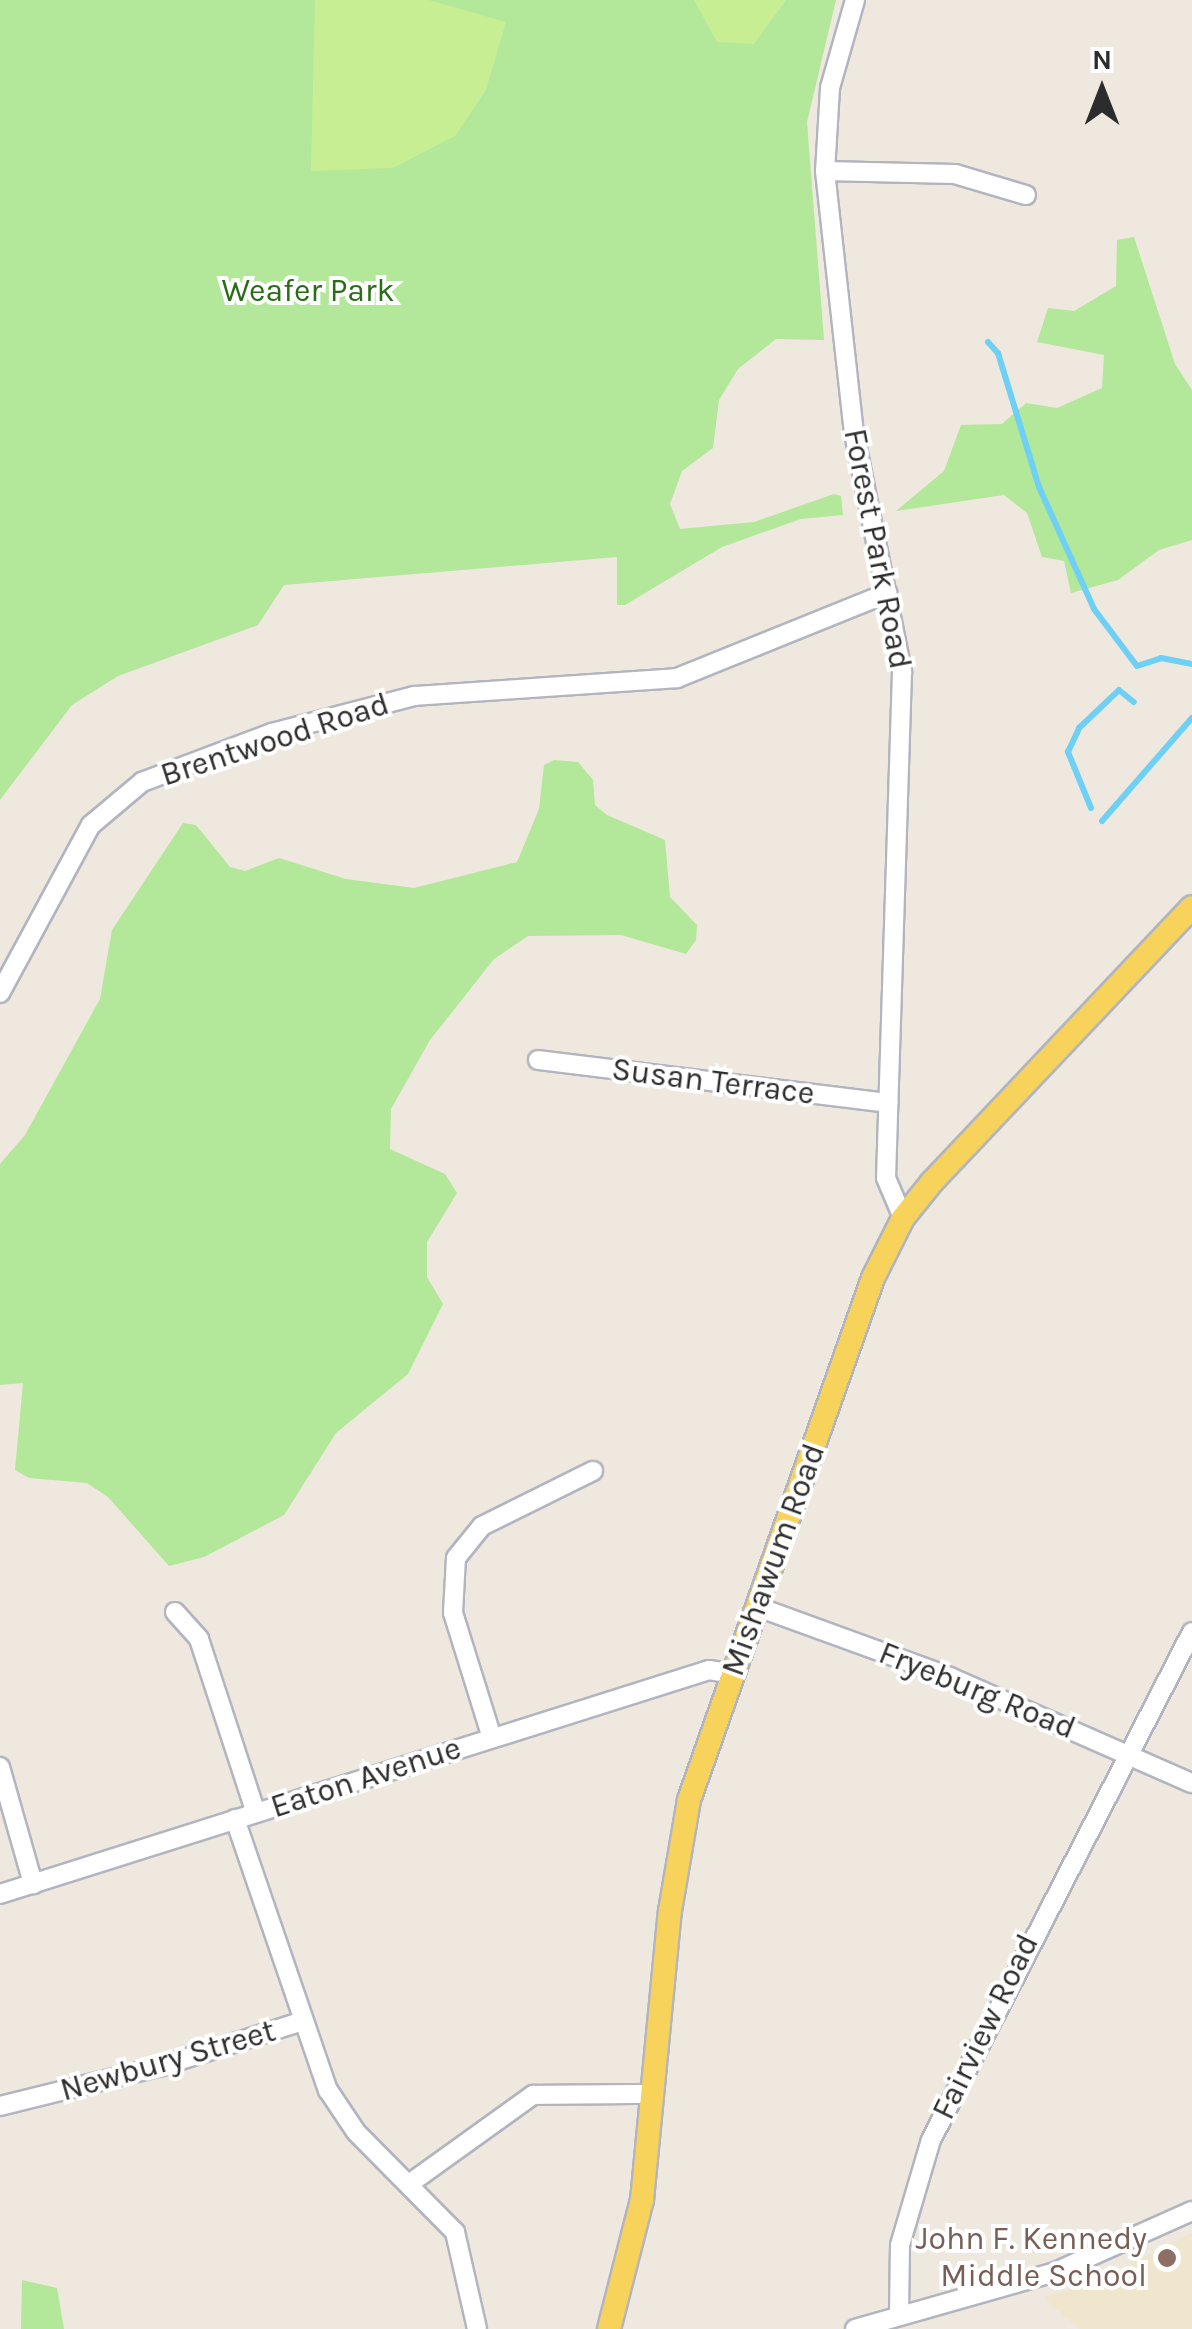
<!DOCTYPE html>
<style>
body{margin:0}
#map{position:relative;width:1192px;height:2329px;overflow:hidden;background:#eee8de;font-family:Karla,sans-serif}
div>[style]{position:absolute}
.education>*{inset:0;background:#f0e5cd}
.green>*{inset:0;background:#b3e799}
.pitch>*{inset:0;background:#c8ee94}
.stream>*{height:6px;margin:-3px;padding:0 3px;transform-origin:3px;border-radius:3px;background:#6ed0f4}
.roads{filter:drop-shadow(2px 0 #b2b5c0) drop-shadow(-2px 0 #b2b5c0) drop-shadow(0 2px #b2b5c0) drop-shadow(0 -2px #b2b5c0)}
.minor>*{height:18px;margin:-9px;padding:0 9px;transform-origin:9px;border-radius:9px;background:#fff}
.major>*{height:22px;margin:-11px;padding:0 11px;transform-origin:11px;border-radius:11px;background:#f7d35b}
.dots>*{width:28px;height:28px;translate:-50% -50%;box-sizing:border-box;border:5px solid #fff;border-radius:50%}
span{translate:-50% -50%;white-space:nowrap;text-align:center;line-height:1.15;-webkit-text-stroke:8px #fff;paint-order:stroke}
.park-label{font-size:32px;color:#296e17}
.street-label{font-size:32px;color:#2c2c2c}
.education-label{font-size:32px;color:#785e54}
.right{translate:-100% -50%;text-align:right}
.north{position:absolute;left:1052px;top:40px;width:100px;height:100px;-webkit-text-stroke:8px #fff;paint-order:stroke;rotate:0deg;font-size:28px;font-weight:700;line-height:40px;text-align:center;color:#2c2c2c}
.north::after{content:'';display:block;margin:auto;width:35px;height:45px;background:#2c2c2c;clip-path:polygon(50% 0,100% 100%,50% 72%,0 100%)}
</style>
<div id="map">
<div class="education">
<i style="clip-path:polygon(1192px 2233px,1192px 2329px,1079px 2329px,1043px 2297px,1093px 2283px)"></i>
</div>
<div class="green">
<i style="clip-path:polygon(0 0,836px 0,807px 122px,824px 340px,776px 339px,738px 369px,719px 400px,713px 448px,682px 471px,670px 504px,680px 529px,754px 522px,834px 494px,841px 496px,843px 515px,801px 519px,722px 547px,625px 605px,617px 605px,617px 557px,284px 585px,258px 625px,118px 676px,72px 705px,0 800px)"></i>
<i style="clip-path:polygon(1134px 237px,1175px 364px,1192px 390px,1192px 540px,1159px 550px,1118px 580px,1071px 593px,1064px 561px,1042px 557px,1027px 513px,1004px 495px,896px 511px,944px 471px,961px 425px,1002px 424px,1026px 403px,1057px 408px,1102px 388px,1104px 355px,1037px 342px,1048px 308px,1074px 311px,1116px 286px,1117px 240px)"></i>
<i style="clip-path:polygon(554px 760px,578px 762px,593px 780px,595px 805px,607px 815px,665px 840px,670px 897px,697px 925px,696px 940px,686px 954px,621px 935px,528px 936px,494px 959px,430px 1040px,391px 1109px,390px 1149px,445px 1174px,457px 1193px,427px 1242px,427px 1277px,443px 1304px,408px 1374px,336px 1433px,284px 1515px,204px 1557px,169px 1566px,108px 1497px,87px 1483px,29px 1478px,15px 1470px,23px 1383px,0 1385px,0 1164px,25px 1135px,100px 999px,112px 930px,183px 823px,196px 825px,230px 867px,245px 871px,279px 858px,346px 879px,414px 888px,517px 862px,539px 809px,544px 765px)"></i>
<i style="clip-path:polygon(22px 2280px,57px 2288px,64px 2329px,21px 2329px)"></i>
</div>
<div class="pitch">
<i style="clip-path:polygon(315px 0,429px 0,506px 22px,486px 90px,455px 136px,393px 168px,311px 171px)"></i>
<i style="clip-path:polygon(694px 0,786px 0,754px 44px,717px 42px)"></i>
</div>
<div class="stream">
<i style="left:988px;top:342px;width:15px;rotate:48deg"></i>
<i style="left:998px;top:353px;width:140px;rotate:73deg"></i>
<i style="left:1039px;top:487px;width:134px;rotate:65.7deg"></i>
<i style="left:1094px;top:609px;width:71px;rotate:53deg"></i>
<i style="left:1137px;top:666px;width:25px;rotate:-18deg"></i>
<i style="left:1161px;top:658px;width:32px;rotate:11deg"></i>
<i style="left:1091px;top:808px;width:61px;rotate:-112.3deg"></i>
<i style="left:1068px;top:752px;width:26px;rotate:-65deg"></i>
<i style="left:1079px;top:728px;width:55px;rotate:-43.5deg"></i>
<i style="left:1119px;top:690px;width:19px;rotate:39deg"></i>
<i style="left:1102px;top:821px;width:137px;rotate:-48.9deg"></i>
</div>
<div class="roads">
<div class="minor">
<i style="left:855px;top:0;width:91px;rotate:105.9deg"></i>
<i style="left:830px;top:88px;width:83px;rotate:93.4deg"></i>
<i style="left:825px;top:171px;width:264px;rotate:83.7deg"></i>
<i style="left:854px;top:433px;width:244px;rotate:78.6deg"></i>
<i style="left:902px;top:672px;width:506px;rotate:91.81deg"></i>
<i style="left:886px;top:1178px;width:43px;rotate:67deg"></i>
<i style="left:825px;top:171px;width:130px;rotate:1.3deg"></i>
<i style="left:955px;top:174px;width:74px;rotate:16.5deg"></i>
<i style="left:0;top:993px;width:191px;rotate:-61.6deg"></i>
<i style="left:91px;top:825px;width:67px;rotate:-40.1deg"></i>
<i style="left:142px;top:782px;width:139px;rotate:-20.7deg"></i>
<i style="left:272px;top:733px;width:147px;rotate:-14.6deg"></i>
<i style="left:414px;top:696px;width:264px;rotate:-3.9deg"></i>
<i style="left:677px;top:678px;width:227px;rotate:-22deg"></i>
<i style="left:538px;top:1060px;width:353px;rotate:7deg"></i>
<i style="left:758px;top:1607px;width:204px;rotate:20deg"></i>
<i style="left:950px;top:1677px;width:264px;rotate:23.7deg"></i>
<i style="left:175px;top:1612px;width:36px;rotate:48deg"></i>
<i style="left:199px;top:1639px;width:183px;rotate:71.9deg"></i>
<i style="left:492px;top:1738px;width:131px;rotate:-107.3deg"></i>
<i style="left:453px;top:1613px;width:55px;rotate:-86.9deg"></i>
<i style="left:456px;top:1558px;width:41px;rotate:-50.9deg"></i>
<i style="left:482px;top:1526px;width:124px;rotate:-26.4deg"></i>
<i style="left:0;top:1767px;width:122px;rotate:74.2deg"></i>
<i style="left:235px;top:1819px;width:287px;rotate:71.1deg"></i>
<i style="left:328px;top:2090px;width:50px;rotate:56.3deg"></i>
<i style="left:356px;top:2132px;width:141px;rotate:45.3deg"></i>
<i style="left:455px;top:2232px;width:99px;rotate:77.2deg"></i>
<i style="left:0;top:1894px;width:744px;rotate:-17.53deg"></i>
<i style="left:709px;top:1670px;width:24px;rotate:9deg"></i>
<i style="left:0;top:2106px;width:167px;rotate:-13.9deg"></i>
<i style="left:162px;top:2066px;width:148px;rotate:-17.7deg"></i>
<i style="left:409px;top:2184px;width:153px;rotate:-35.7deg"></i>
<i style="left:533px;top:2095px;width:120px;rotate:-0.5deg"></i>
<i style="left:899px;top:2316px;width:71px;rotate:-89.2deg"></i>
<i style="left:900px;top:2245px;width:109px;rotate:-73.6deg"></i>
<i style="left:931px;top:2140px;width:571px;rotate:-62.81deg"></i>
<i style="left:855px;top:2329px;width:208px;rotate:-15.9deg"></i>
<i style="left:1055px;top:2272px;width:150px;rotate:-24deg"></i>
</div>
<div class="major">
<i style="left:609px;top:2329px;width:133px;rotate:-75.7deg"></i>
<i style="left:642px;top:2200px;width:290px;rotate:-84.5deg"></i>
<i style="left:670px;top:1911px;width:113px;rotate:-80.3deg"></i>
<i style="left:689px;top:1800px;width:553px;rotate:-70.58deg"></i>
<i style="left:873px;top:1278px;width:67px;rotate:-63.4deg"></i>
<i style="left:903px;top:1218px;width:46px;rotate:-51.1deg"></i>
<i style="left:932px;top:1182px;width:378px;rotate:-46.6deg"></i>
</div>
</div>
<div class="dots">
<i style="left:1167px;top:2258px;background:#8d6e63"></i>
</div>
<div class="park-label">
<span style="left:308px;top:291px">Weafer Park</span>
</div>
<div class="street-label">
<span style="left:877px;top:549px;rotate:79deg">Forest Park Road</span>
<span style="left:275px;top:740px;rotate:-18deg">Brentwood Road</span>
<span style="left:713px;top:1082px;rotate:7deg">Susan Terrace</span>
<span style="left:774px;top:1560px;rotate:-70deg">Mishawum Road</span>
<span style="left:977px;top:1691px;rotate:22deg">Fryeburg Road</span>
<span style="left:366px;top:1778px;rotate:-18deg">Eaton Avenue</span>
<span style="left:986px;top:2027px;rotate:-64deg">Fairview Road</span>
<span style="left:168px;top:2061px;rotate:-16deg">Newbury Street</span>
</div>
<div class="education-label">
<span class="right" style="left:1147px;top:2258px">John F. Kennedy<br>Middle School</span>
</div>
<div class="north">N</div>
</div>
